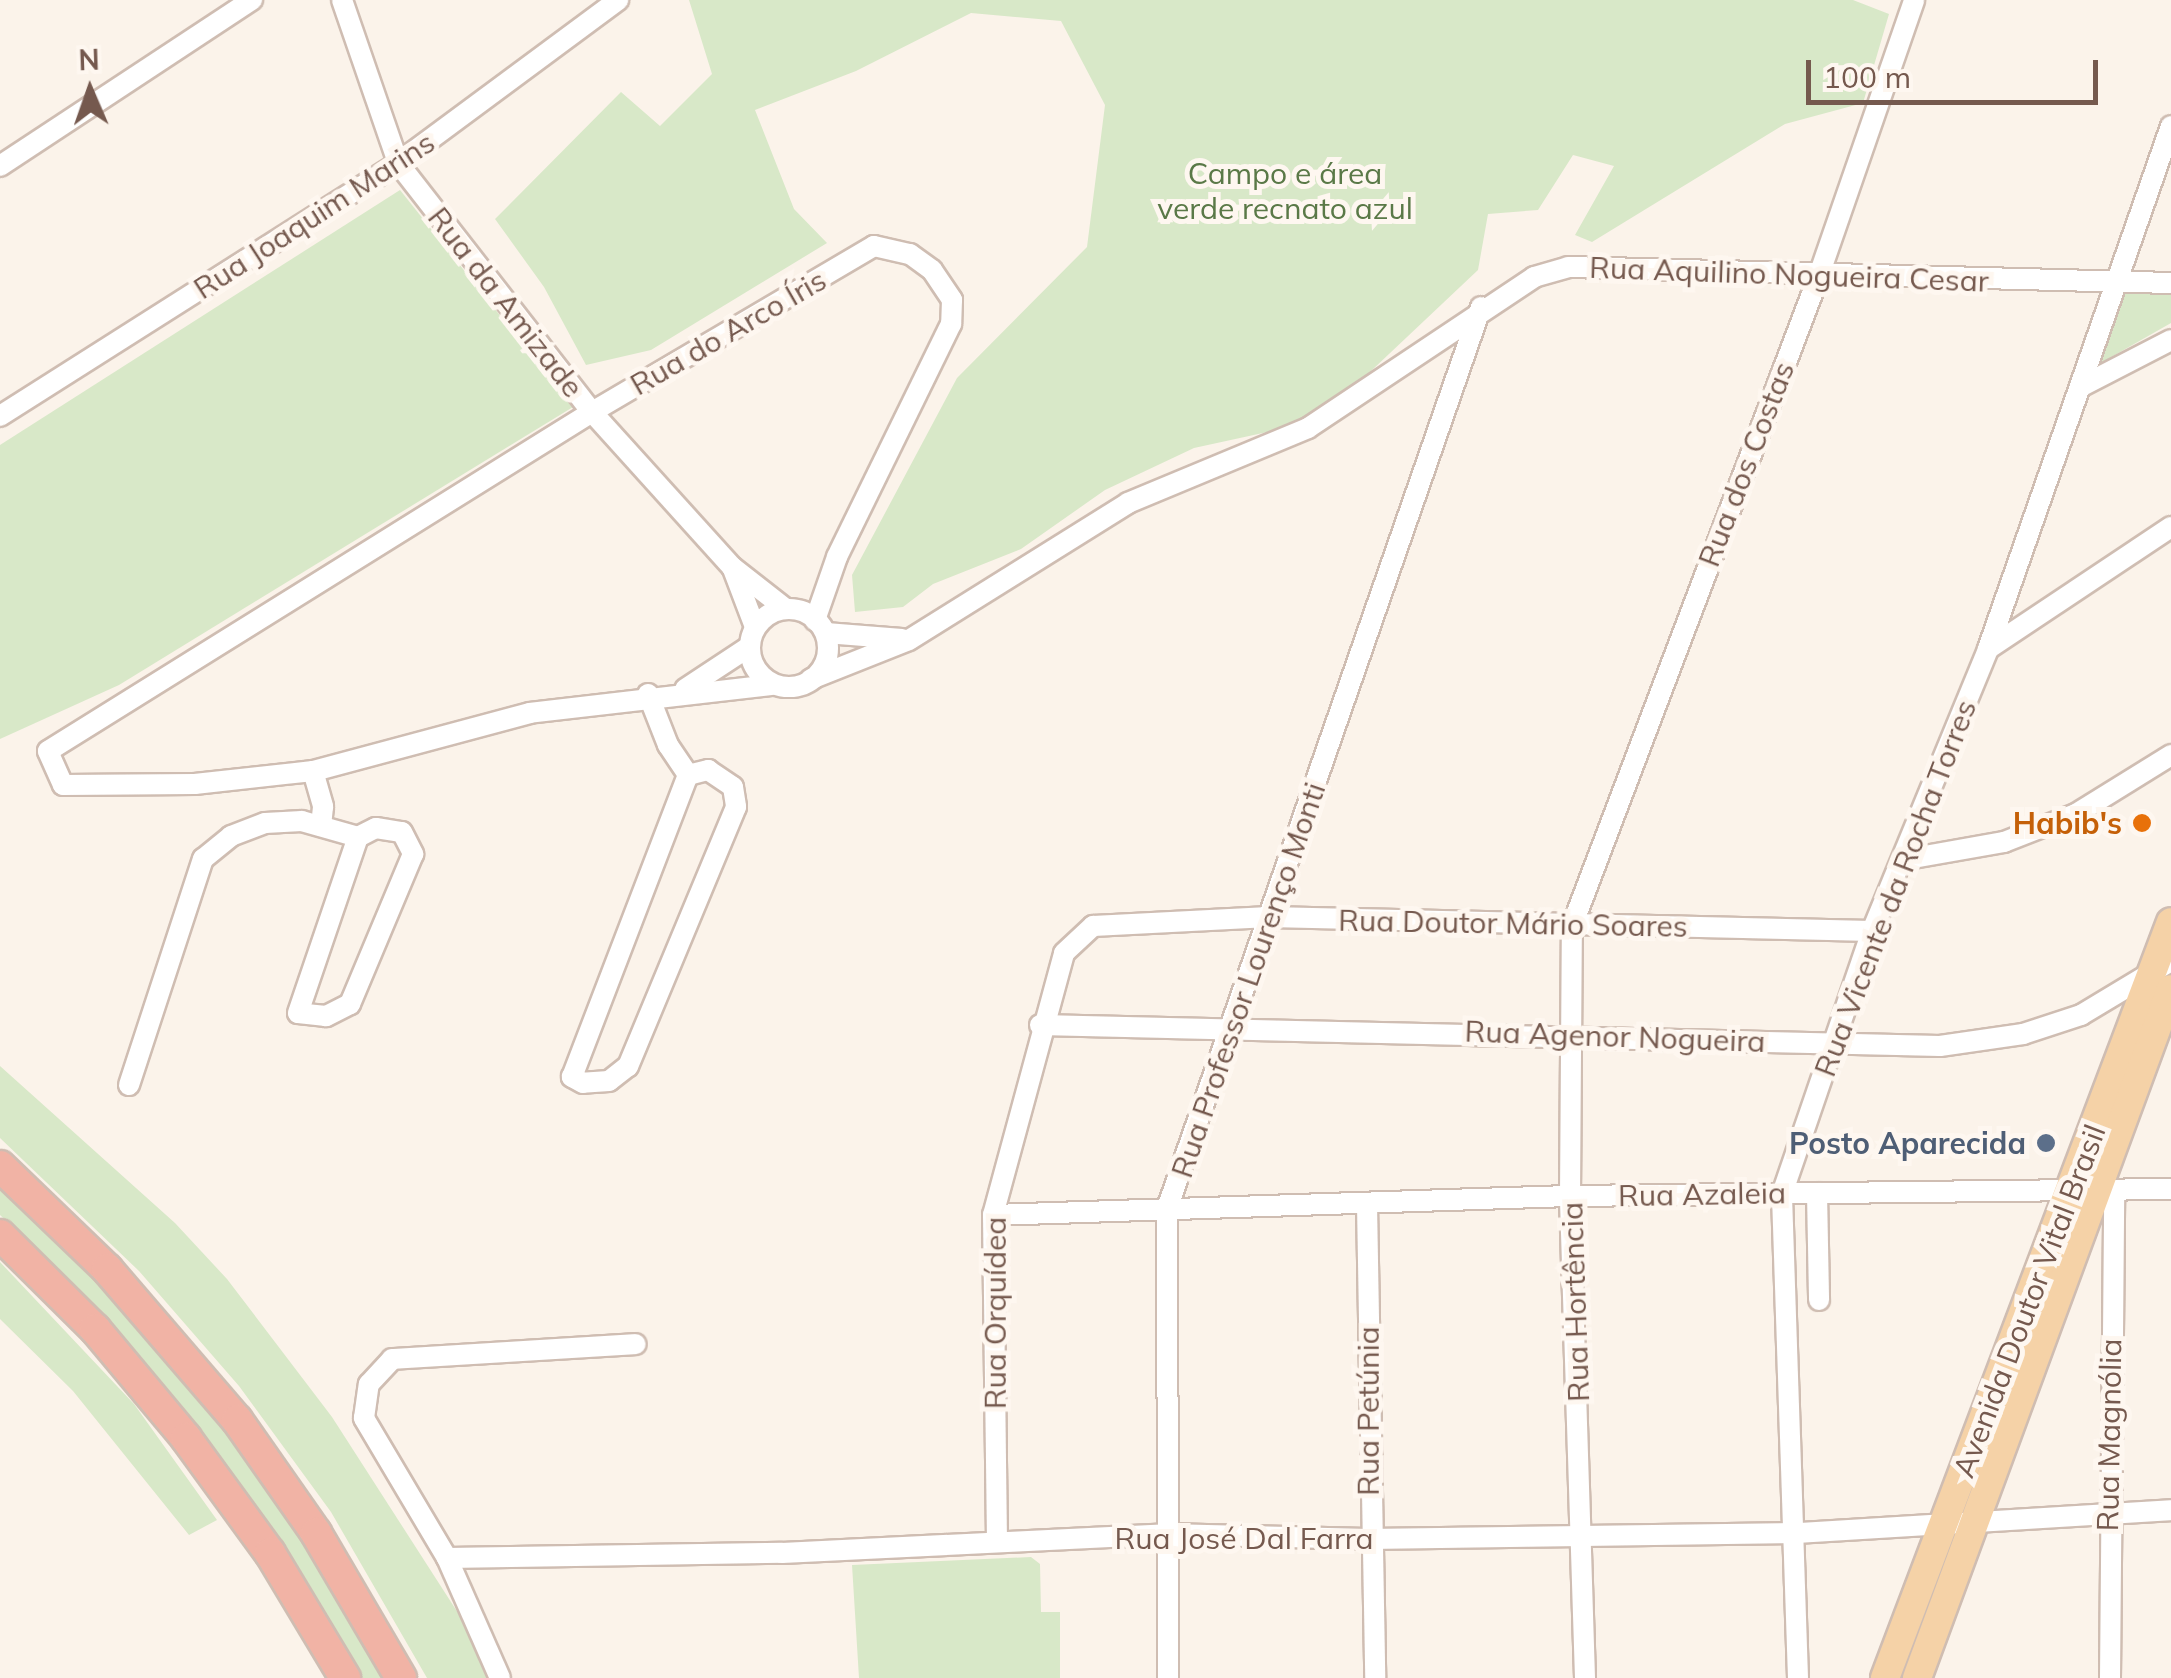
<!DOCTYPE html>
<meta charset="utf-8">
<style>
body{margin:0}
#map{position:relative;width:2171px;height:1678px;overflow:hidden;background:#fbf3ea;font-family:Mulish,sans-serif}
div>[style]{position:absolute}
.green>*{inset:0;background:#d8e8c8}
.roads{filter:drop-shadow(2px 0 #cfbdb2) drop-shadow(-2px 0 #cfbdb2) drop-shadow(0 2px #cfbdb2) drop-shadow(0 -2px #cfbdb2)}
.minor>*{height:20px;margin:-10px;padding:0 10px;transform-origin:10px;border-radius:10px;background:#fff}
.minor>.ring{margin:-10px;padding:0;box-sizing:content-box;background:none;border:20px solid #fff;border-radius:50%}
.major>*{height:28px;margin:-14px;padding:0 14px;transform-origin:14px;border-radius:14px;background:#f5d2a7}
.highway>*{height:30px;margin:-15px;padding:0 15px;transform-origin:15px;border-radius:15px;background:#f1b3a5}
.dots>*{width:28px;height:28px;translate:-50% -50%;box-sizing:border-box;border:5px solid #fef7f0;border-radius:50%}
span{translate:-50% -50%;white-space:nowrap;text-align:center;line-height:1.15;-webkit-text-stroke:10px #fef7f0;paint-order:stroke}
.park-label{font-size:30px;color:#5a7947}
.street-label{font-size:30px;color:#75594e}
.food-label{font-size:30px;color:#c56008;font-weight:700}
.right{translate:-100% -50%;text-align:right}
.service-label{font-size:30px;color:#4e5e75;font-weight:700}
.north{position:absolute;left:40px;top:40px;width:100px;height:100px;-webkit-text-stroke:8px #fef7f0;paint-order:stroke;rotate:358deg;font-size:28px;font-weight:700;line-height:40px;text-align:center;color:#75594e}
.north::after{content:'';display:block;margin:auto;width:35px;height:45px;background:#75594e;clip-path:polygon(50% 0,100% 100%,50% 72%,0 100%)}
.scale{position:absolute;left:1806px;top:60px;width:292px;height:45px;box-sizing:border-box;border:5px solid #75594e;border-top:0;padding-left:12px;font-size:30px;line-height:35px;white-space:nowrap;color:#75594e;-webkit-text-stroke:8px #fef7f0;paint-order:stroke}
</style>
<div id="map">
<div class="green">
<i style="clip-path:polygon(689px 0,1853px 0,1889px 14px,1863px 103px,1785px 124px,1592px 242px,1575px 235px,1614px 166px,1573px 155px,1538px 210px,1488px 214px,1478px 270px,1318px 421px,1194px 448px,1105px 490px,1021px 549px,933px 584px,903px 607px,855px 612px,852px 575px,957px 378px,1087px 247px,1105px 105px,1061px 21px,971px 13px,856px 71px,755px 110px,794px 209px,827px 243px,651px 350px,586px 365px,544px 287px,495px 219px,621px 92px,660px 126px,712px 74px)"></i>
<i style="clip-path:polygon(400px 190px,573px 407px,119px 685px,0 739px,0 445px)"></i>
<i style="clip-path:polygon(2125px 292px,2171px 292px,2171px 323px,2099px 364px)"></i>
<i style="clip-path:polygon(0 1066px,175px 1223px,227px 1279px,332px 1417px,478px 1644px,491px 1678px,427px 1678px,331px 1512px,239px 1386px,139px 1271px,0 1138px)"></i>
<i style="clip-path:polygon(0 1182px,68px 1245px,258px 1467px,388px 1678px,361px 1678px,53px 1266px,0 1215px)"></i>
<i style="clip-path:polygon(0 1262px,134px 1404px,217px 1520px,189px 1535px,73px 1391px,0 1319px)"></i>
<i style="clip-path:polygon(1031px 1557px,1040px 1564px,1041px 1612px,1060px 1612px,1060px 1678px,859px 1678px,852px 1565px)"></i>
</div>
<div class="roads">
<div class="minor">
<i style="left:342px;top:0;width:172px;rotate:71deg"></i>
<i style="left:398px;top:163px;width:316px;rotate:52.1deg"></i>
<i style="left:592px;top:412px;width:209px;rotate:47.9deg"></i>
<i style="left:732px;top:567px;width:68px;rotate:37.9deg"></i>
<i style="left:0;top:166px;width:302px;rotate:-33.4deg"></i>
<i style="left:2080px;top:387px;width:102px;rotate:-27.3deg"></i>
<i style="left:0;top:416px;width:472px;rotate:-32.4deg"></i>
<i style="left:398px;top:163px;width:274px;rotate:-36.5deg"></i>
<i style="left:733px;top:569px;width:62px;rotate:69.2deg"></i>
<i class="ring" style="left:750px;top:609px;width:58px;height:58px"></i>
<i style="left:826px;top:633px;width:76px;rotate:4.5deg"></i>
<i style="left:1988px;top:649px;width:220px;rotate:-33.7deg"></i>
<i style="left:811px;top:679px;width:105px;rotate:-21.7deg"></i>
<i style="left:909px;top:640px;width:258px;rotate:-32deg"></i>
<i style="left:1128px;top:503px;width:195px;rotate:-22.6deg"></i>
<i style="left:1308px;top:428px;width:272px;rotate:-33.7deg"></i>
<i style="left:1534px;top:277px;width:35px;rotate:-16deg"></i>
<i style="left:1568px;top:267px;width:603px;rotate:1.52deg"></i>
<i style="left:771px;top:685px;width:243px;rotate:173.4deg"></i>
<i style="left:530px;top:713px;width:225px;rotate:165deg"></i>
<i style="left:313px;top:771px;width:119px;rotate:173.7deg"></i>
<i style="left:195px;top:784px;width:132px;rotate:179.6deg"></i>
<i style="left:63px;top:785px;width:37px;rotate:-114deg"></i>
<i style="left:48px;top:751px;width:641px;rotate:-31.93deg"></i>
<i style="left:592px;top:412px;width:327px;rotate:-30.5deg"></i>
<i style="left:874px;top:246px;width:37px;rotate:13deg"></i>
<i style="left:910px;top:254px;width:27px;rotate:36deg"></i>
<i style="left:932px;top:270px;width:36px;rotate:56deg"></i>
<i style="left:952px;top:300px;width:24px;rotate:92deg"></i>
<i style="left:951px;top:324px;width:259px;rotate:116.1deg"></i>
<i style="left:837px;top:557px;width:67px;rotate:109.2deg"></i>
<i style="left:685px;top:689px;width:77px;rotate:-33.3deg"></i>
<i style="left:648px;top:694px;width:55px;rotate:68.6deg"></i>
<i style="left:668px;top:745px;width:36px;rotate:56deg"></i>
<i style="left:708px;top:770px;width:30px;rotate:34deg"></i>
<i style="left:733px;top:787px;width:20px;rotate:81deg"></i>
<i style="left:736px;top:807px;width:281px;rotate:112.6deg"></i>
<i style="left:628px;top:1066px;width:24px;rotate:142deg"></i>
<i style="left:609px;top:1081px;width:26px;rotate:176deg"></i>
<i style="left:583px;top:1083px;width:13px;rotate:-151deg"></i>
<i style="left:572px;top:1077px;width:324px;rotate:-69deg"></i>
<i style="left:688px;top:775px;width:21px;rotate:-14deg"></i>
<i style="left:313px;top:771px;width:37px;rotate:74deg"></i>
<i style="left:323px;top:807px;width:19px;rotate:96deg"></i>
<i style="left:376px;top:828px;width:26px;rotate:9deg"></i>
<i style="left:402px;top:832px;width:25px;rotate:63deg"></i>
<i style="left:413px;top:854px;width:163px;rotate:112.8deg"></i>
<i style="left:350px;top:1004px;width:27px;rotate:153deg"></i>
<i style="left:326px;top:1016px;width:28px;rotate:-174deg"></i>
<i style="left:298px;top:1013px;width:186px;rotate:-71.2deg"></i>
<i style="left:358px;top:837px;width:20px;rotate:-27deg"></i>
<i style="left:1902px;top:860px;width:104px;rotate:-10deg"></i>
<i style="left:2004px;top:842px;width:77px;rotate:-21.3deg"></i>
<i style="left:2076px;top:814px;width:112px;rotate:-31.8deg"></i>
<i style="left:1040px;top:1025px;width:900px;rotate:1.34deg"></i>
<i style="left:1940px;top:1046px;width:84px;rotate:-8.2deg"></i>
<i style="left:2023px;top:1034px;width:61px;rotate:-18.1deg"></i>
<i style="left:2081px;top:1015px;width:105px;rotate:-31deg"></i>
<i style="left:129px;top:1085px;width:238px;rotate:-71.9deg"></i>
<i style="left:203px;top:859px;width:36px;rotate:-39deg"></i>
<i style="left:231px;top:836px;width:36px;rotate:-21deg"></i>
<i style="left:265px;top:823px;width:37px;rotate:-3deg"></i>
<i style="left:302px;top:821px;width:58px;rotate:15.9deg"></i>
<i style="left:1817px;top:1193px;width:107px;rotate:88.9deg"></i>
<i style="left:1367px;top:1204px;width:474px;rotate:89deg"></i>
<i style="left:993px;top:1215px;width:577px;rotate:-1.89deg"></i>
<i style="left:1570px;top:1196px;width:601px;rotate:-0.67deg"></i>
<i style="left:997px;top:1542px;width:327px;rotate:-90.7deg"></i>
<i style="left:993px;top:1215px;width:271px;rotate:-74.8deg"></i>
<i style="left:1064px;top:953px;width:40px;rotate:-43deg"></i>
<i style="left:1093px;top:926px;width:176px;rotate:-2.9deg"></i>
<i style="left:1269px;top:917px;width:603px;rotate:1.33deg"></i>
<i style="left:447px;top:1558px;width:335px;rotate:-0.9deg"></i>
<i style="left:782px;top:1553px;width:385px;rotate:-2.8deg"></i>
<i style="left:1167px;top:1534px;width:201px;rotate:1.4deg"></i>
<i style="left:1368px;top:1539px;width:430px;rotate:-0.8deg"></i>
<i style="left:1798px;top:1533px;width:374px;rotate:-3.5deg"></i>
<i style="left:500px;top:1678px;width:131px;rotate:-113.8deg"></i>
<i style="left:447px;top:1558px;width:163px;rotate:-120.7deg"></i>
<i style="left:364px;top:1418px;width:34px;rotate:-82deg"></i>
<i style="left:369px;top:1384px;width:34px;rotate:-47deg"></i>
<i style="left:392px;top:1359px;width:244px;rotate:-3.5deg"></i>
<i style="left:1168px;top:1678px;width:469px;rotate:-90.1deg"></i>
<i style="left:1167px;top:1209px;width:955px;rotate:-70.81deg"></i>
<i style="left:1585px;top:1678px;width:482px;rotate:-91.8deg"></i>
<i style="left:1570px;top:1196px;width:270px;rotate:-89.6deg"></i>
<i style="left:1572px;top:926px;width:693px;rotate:-69.21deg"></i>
<i style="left:1818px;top:278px;width:294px;rotate:-70.9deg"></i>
<i style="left:1798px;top:1678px;width:484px;rotate:-91.9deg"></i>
<i style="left:1782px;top:1194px;width:278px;rotate:-71.1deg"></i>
<i style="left:1872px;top:931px;width:305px;rotate:-67.6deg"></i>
<i style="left:1988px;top:649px;width:554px;rotate:-70.71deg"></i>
<i style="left:2110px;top:1678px;width:487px;rotate:-89.5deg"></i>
</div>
<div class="major">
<i style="left:1885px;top:1678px;width:808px;rotate:-69.28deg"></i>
<i style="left:1917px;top:1678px;width:734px;rotate:-69.76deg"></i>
</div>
<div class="highway">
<i style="left:0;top:1166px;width:149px;rotate:43.9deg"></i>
<i style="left:107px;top:1269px;width:199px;rotate:49.3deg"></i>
<i style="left:237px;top:1420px;width:138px;rotate:55deg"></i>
<i style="left:316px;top:1533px;width:168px;rotate:59.6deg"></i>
<i style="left:0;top:1235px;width:134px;rotate:44.7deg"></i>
<i style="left:95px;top:1329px;width:142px;rotate:50.1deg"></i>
<i style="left:186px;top:1438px;width:142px;rotate:53.9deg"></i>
<i style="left:270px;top:1553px;width:146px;rotate:59deg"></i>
</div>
</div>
<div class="dots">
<i style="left:2142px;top:823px;background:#e8710a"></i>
<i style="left:2046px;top:1143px;background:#5c6f8a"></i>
</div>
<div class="park-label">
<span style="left:1285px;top:190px">Campo e área<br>verde recnato azul</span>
</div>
<div class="street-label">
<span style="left:314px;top:215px;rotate:-33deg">Rua Joaquim Marins</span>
<span style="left:1789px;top:274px;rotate:2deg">Rua Aquilino Nogueira Cesar</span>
<span style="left:506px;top:302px;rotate:52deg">Rua da Amizade</span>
<span style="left:728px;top:332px;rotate:-30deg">Rua do Arco Íris</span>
<span style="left:1746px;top:464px;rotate:-69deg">Rua dos Costas</span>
<span style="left:1895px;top:888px;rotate:-69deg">Rua Vicente da Rocha Torres</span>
<span style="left:1513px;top:923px;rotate:1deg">Rua Doutor Mário Soares</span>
<span style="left:1248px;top:980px;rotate:-71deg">Rua Professor Lourenço Monti</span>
<span style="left:1615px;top:1036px;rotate:2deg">Rua Agenor Nogueira</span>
<span style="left:1702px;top:1194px;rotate:-1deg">Rua Azaleia</span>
<span style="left:2029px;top:1301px;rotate:-69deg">Avenida Doutor Vital Brasil</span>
<span style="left:1575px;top:1302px;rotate:-92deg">Rua Hortência</span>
<span style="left:995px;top:1313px;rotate:-90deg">Rua Orquídea</span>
<span style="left:1368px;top:1411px;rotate:-90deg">Rua Petúnia</span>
<span style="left:2109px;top:1435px;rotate:-89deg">Rua Magnólia</span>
<span style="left:1244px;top:1538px">Rua José Dal Farra</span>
</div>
<div class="food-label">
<span class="right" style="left:2122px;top:823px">Habib's</span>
</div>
<div class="service-label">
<span class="right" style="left:2026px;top:1143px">Posto Aparecida</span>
</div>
<div class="north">N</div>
<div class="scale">100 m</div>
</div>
